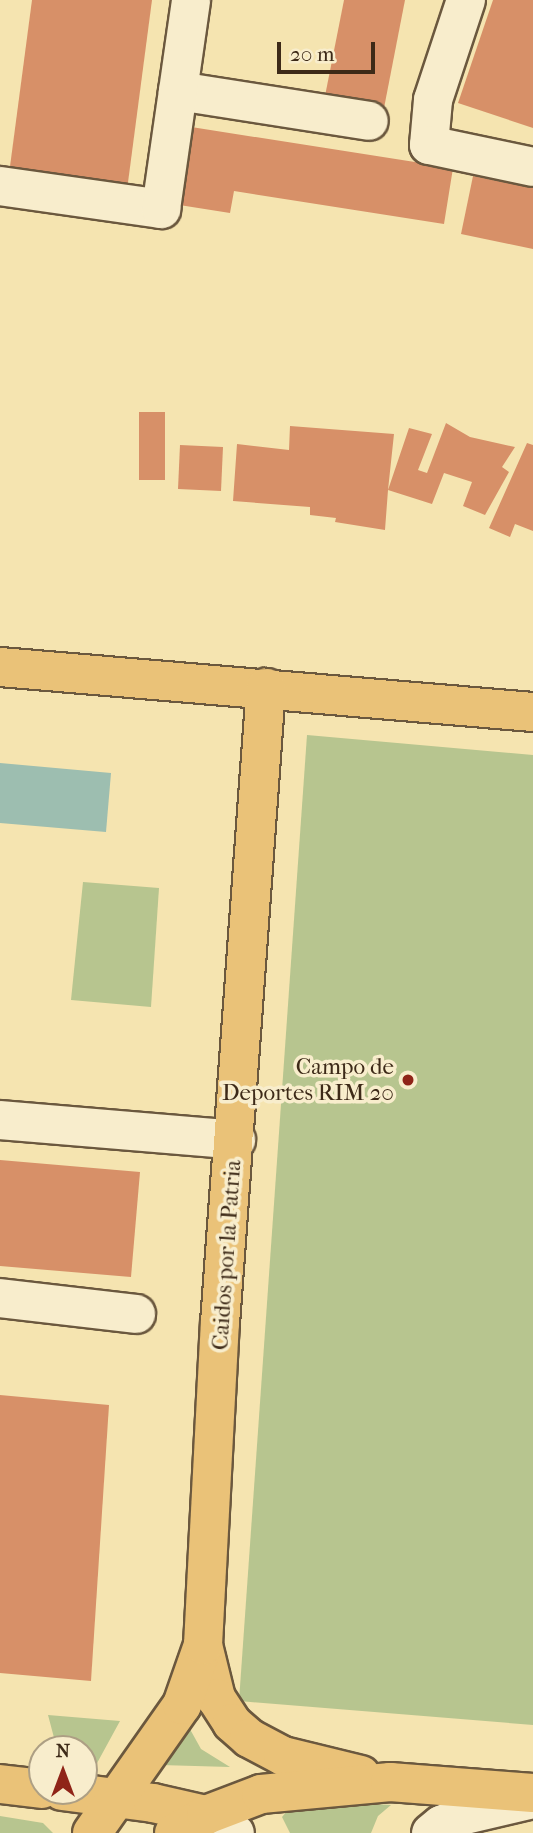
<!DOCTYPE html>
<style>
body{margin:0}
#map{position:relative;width:533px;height:1833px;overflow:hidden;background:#f5e4b0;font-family:"IM FELL French Canon",serif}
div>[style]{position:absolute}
.green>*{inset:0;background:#b7c58f}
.water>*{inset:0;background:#9dbeb0}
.building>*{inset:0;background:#d79068}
.roads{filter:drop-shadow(2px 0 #6b583e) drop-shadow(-2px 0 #6b583e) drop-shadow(0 2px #6b583e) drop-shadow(0 -2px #6b583e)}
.minor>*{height:38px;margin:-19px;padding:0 19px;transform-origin:19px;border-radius:19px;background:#f8edcc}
.major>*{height:38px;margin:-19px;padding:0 19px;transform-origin:19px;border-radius:19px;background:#eac278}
.dots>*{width:19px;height:19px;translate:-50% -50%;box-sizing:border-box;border:4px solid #f8edcc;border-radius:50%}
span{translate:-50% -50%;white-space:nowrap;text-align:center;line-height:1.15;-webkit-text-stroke:7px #f8edcc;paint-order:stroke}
.poi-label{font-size:23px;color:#3d2a18}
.right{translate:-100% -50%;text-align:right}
.street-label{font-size:23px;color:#3d2a18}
.north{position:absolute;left:28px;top:1735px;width:70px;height:70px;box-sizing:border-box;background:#f8edcc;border:2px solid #ad9f84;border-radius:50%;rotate:0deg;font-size:19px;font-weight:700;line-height:28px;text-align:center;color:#3d2a18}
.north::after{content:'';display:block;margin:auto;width:24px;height:32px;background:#8f2418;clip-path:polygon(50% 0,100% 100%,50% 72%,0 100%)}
.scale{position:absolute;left:277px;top:42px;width:98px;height:32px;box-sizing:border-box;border:4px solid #3d2a18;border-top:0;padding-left:9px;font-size:21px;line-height:24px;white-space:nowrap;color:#3d2a18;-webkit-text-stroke:5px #f8edcc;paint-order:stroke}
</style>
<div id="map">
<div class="green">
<i style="clip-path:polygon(307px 735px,533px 755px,533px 1725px,239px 1701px)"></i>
<i style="clip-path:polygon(83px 882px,159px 888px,151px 1007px,71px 1000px)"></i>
<i style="clip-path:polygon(48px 1715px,120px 1721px,96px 1765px,84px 1764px,84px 1749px,57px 1749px)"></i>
<i style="clip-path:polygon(186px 1722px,201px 1749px,230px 1767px,160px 1765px)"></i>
<i style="clip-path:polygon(355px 1803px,391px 1805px,378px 1816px,371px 1833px,290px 1833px,282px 1817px,288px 1810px)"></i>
<i style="clip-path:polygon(0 1816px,43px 1823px,53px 1833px,0 1833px)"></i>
</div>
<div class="water">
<i style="clip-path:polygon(0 763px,111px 773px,106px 832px,0 823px)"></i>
</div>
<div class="building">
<i style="clip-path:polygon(32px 0,152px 0,127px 190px,9px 174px)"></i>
<i style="clip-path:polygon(344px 0,405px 0,384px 108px,325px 96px)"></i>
<i style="clip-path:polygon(493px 0,533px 0,533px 128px,458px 103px)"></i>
<i style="clip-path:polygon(185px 126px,453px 168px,444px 224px,234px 191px,230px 213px,173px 204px)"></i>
<i style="clip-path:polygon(473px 176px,533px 188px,533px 249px,461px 234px)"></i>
<i style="clip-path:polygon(139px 412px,165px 412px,165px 480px,139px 480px)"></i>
<i style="clip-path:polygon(446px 423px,470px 437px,515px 447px,502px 467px,509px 472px,485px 515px,463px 506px,472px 482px,444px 473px,432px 504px,388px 490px,385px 530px,335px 522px,336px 518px,310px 515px,310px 507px,233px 501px,237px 444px,289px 450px,290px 426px,394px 434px,388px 490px,409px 428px,432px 434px,418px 470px,427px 473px)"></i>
<i style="clip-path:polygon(527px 443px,533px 445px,533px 531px,515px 524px,510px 537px,489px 528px)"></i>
<i style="clip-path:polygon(180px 445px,223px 447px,221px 491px,178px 489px)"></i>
<i style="clip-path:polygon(0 1160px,140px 1172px,131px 1277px,0 1266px)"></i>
<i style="clip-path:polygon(0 1395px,109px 1405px,91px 1681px,0 1673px)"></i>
</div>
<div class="roads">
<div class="minor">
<i style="left:466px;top:0;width:105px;rotate:108.3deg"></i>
<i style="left:433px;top:100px;width:45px;rotate:95.1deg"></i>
<i style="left:429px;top:145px;width:106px;rotate:11.9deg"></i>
<i style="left:178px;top:91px;width:193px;rotate:8.9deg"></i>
<i style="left:0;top:186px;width:163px;rotate:8.1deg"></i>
<i style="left:161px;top:209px;width:211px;rotate:-81.8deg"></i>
<i style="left:0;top:1120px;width:237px;rotate:4.8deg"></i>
<i style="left:0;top:1298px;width:137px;rotate:6.7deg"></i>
<i style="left:206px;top:1815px;width:34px;rotate:32deg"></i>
<i style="left:431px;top:1833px;width:13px;rotate:-39deg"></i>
<i style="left:441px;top:1825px;width:26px;rotate:-23deg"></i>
<i style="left:465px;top:1815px;width:70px;rotate:-13.2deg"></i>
</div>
<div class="major">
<i style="left:0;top:667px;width:535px;rotate:4.83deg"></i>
<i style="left:203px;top:1645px;width:55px;rotate:76.2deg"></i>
<i style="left:216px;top:1698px;width:30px;rotate:57deg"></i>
<i style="left:232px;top:1723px;width:23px;rotate:41deg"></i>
<i style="left:249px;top:1738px;width:38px;rotate:28deg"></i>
<i style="left:283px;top:1756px;width:80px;rotate:13.7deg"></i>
<i style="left:0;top:1784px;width:42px;rotate:6.8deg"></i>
<i style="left:62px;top:1791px;width:92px;rotate:7.5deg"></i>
<i style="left:153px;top:1803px;width:54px;rotate:12.8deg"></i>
<i style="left:92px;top:1833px;width:156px;rotate:-54.9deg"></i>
<i style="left:182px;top:1705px;width:64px;rotate:-70.7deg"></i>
<i style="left:203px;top:1645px;width:322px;rotate:-87deg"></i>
<i style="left:220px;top:1323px;width:637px;rotate:-85.86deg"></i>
<i style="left:174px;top:1833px;width:37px;rotate:-29deg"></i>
<i style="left:206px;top:1815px;width:59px;rotate:-20.9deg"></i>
<i style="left:261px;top:1794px;width:130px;rotate:-5.3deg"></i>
<i style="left:390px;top:1782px;width:143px;rotate:4.4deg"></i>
</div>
</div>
<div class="dots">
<i style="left:408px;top:1080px;background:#8f2418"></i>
</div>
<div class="poi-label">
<span class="right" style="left:394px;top:1080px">Campo de<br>Deportes RIM 20</span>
</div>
<div class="street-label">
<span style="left:227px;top:1255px;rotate:-86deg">Caidos por la Patria</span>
</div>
<div class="north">N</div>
<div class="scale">20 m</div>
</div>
